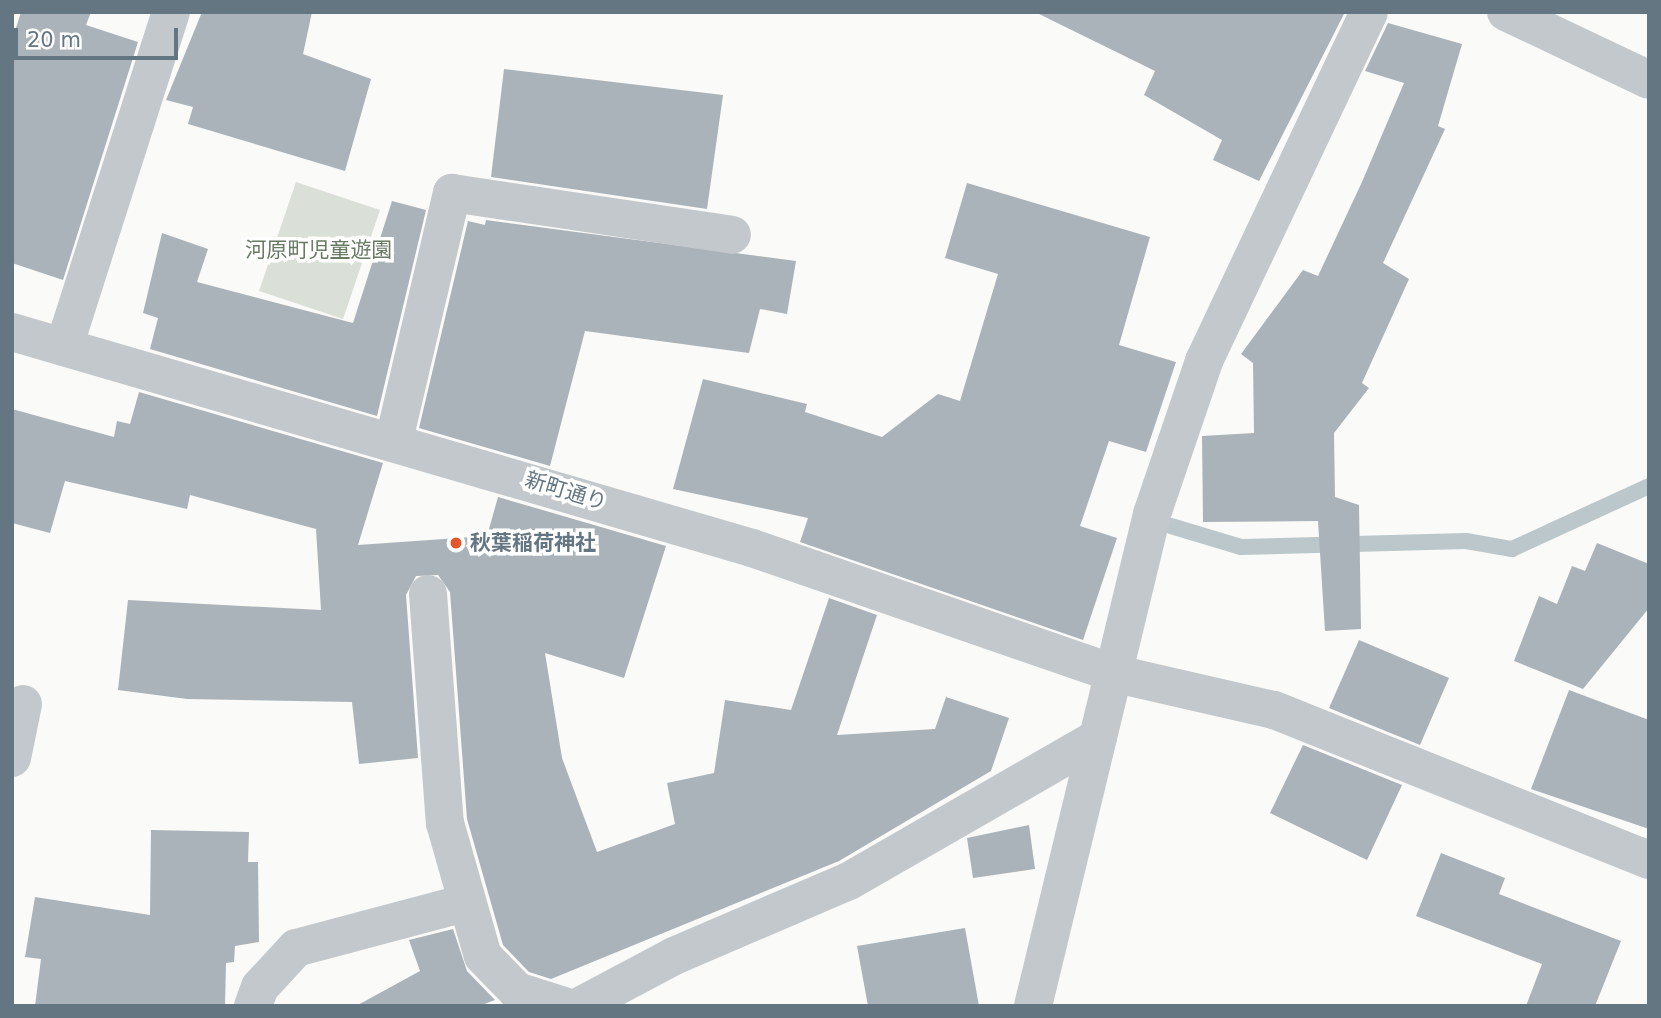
<!DOCTYPE html>
<meta charset="utf-8">
<style>
body{margin:0}
#map{position:relative;width:1661px;height:1018px;overflow:hidden;background:#fafaf8;font-family:"DejaVu Sans","Noto Sans JP",sans-serif}
div>[style]{position:absolute}
.green>*{inset:0;background:#dadfd7}
.stream>*{height:16px;margin:-8px;padding:0 8px;transform-origin:8px;border-radius:8px;background:#bbc7cb}
.building>*{inset:0;background:#aab3b9}
.street>*{height:38px;margin:-19px;padding:0 19px;transform-origin:19px;border-radius:19px;background:#c3c8cc}
.dots>*{width:19px;height:19px;translate:-50% -50%;box-sizing:border-box;border:4px solid #fff;border-radius:50%}
span{translate:-50% -50%;white-space:nowrap;text-align:center;line-height:1.15;-webkit-text-stroke:7px #fff;paint-order:stroke}
.park-label{font-size:21px;color:#687a64}
.street-label{font-size:21px;color:#657683}
.poi-label{font-size:21px;color:#657683;font-weight:700}
.left{translate:0 -50%;text-align:left}
.frame{position:absolute;inset:0;border:14px solid #657683;pointer-events:none}
.scale{position:absolute;left:14px;top:28px;width:164px;height:32px;box-sizing:border-box;border:4px solid #657683;border-top:0;padding-left:9px;font-size:21px;line-height:24px;white-space:nowrap;color:#657683;-webkit-text-stroke:5px #fff;paint-order:stroke}
</style>
<div id="map">
<div class="green">
<i style="clip-path:polygon(296px 182px,380px 210px,343px 319px,259px 291px)"></i>
</div>
<div class="stream">
<i style="left:1171px;top:526px;width:73px;rotate:16.7deg"></i>
<i style="left:1241px;top:547px;width:225px;rotate:-1.5deg"></i>
<i style="left:1466px;top:541px;width:47px;rotate:9.9deg"></i>
<i style="left:1512px;top:549px;width:151px;rotate:-24.7deg"></i>
</div>
<div class="building">
<i style="clip-path:polygon(21px 12px,91px 12px,86px 25px,138px 42px,63px 280px,12px 263px,12px 41px)"></i>
<i style="clip-path:polygon(202px 12px,312px 12px,303px 54px,371px 79px,345px 171px,188px 124px,193px 107px,166px 100px)"></i>
<i style="clip-path:polygon(1035px 12px,1345px 12px,1259px 181px,1213px 160px,1222px 140px,1144px 95px,1155px 71px)"></i>
<i style="clip-path:polygon(1388px 23px,1462px 44px,1438px 126px,1445px 129px,1383px 263px,1409px 279px,1362px 383px,1369px 388px,1334px 433px,1335px 497px,1359px 505px,1361px 629px,1325px 631px,1318px 521px,1203px 522px,1202px 436px,1254px 433px,1253px 363px,1241px 354px,1303px 270px,1318px 276px,1362px 182px,1404px 83px,1365px 71px)"></i>
<i style="clip-path:polygon(504px 69px,723px 95px,707px 209px,491px 177px)"></i>
<i style="clip-path:polygon(967px 183px,1150px 237px,1119px 345px,1176px 362px,1146px 452px,1109px 441px,1080px 526px,1117px 538px,1083px 640px,800px 542px,808px 518px,673px 489px,703px 379px,807px 404px,805px 412px,882px 437px,938px 394px,960px 401px,998px 274px,945px 258px)"></i>
<i style="clip-path:polygon(392px 201px,426px 210px,377px 416px,150px 349px,158px 318px,143px 313px,162px 233px,208px 249px,197px 282px,353px 323px)"></i>
<i style="clip-path:polygon(486px 220px,796px 261px,787px 314px,760px 309px,749px 353px,585px 331px,550px 466px,419px 428px,468px 221px,485px 225px)"></i>
<i style="clip-path:polygon(139px 392px,383px 463px,358px 545px,487px 536px,498px 497px,666px 546px,624px 678px,545px 653px,562px 758px,597px 852px,675px 824px,667px 783px,714px 773px,725px 700px,791px 710px,829px 598px,877px 615px,837px 735px,935px 729px,946px 697px,1009px 718px,991px 771px,839px 861px,551px 979px,529px 972px,503px 945px,467px 819px,450px 592px,438px 575px,416px 576px,406px 595px,418px 758px,359px 764px,352px 702px,187px 699px,118px 690px,128px 600px,321px 610px,316px 529px,190px 495px,187px 509px,65px 481px,50px 533px,12px 523px,12px 409px,114px 437px,117px 421px,130px 424px)"></i>
<i style="clip-path:polygon(1597px 543px,1649px 564px,1649px 608px,1583px 689px,1514px 661px,1539px 596px,1557px 604px,1572px 566px,1585px 571px)"></i>
<i style="clip-path:polygon(1359px 640px,1449px 678px,1420px 745px,1329px 708px)"></i>
<i style="clip-path:polygon(1569px 690px,1649px 720px,1649px 829px,1531px 789px)"></i>
<i style="clip-path:polygon(1303px 745px,1402px 785px,1367px 860px,1270px 813px)"></i>
<i style="clip-path:polygon(1029px 825px,1035px 869px,973px 878px,967px 838px)"></i>
<i style="clip-path:polygon(151px 830px,249px 832px,248px 862px,258px 862px,259px 942px,235px 946px,234px 962px,226px 963px,225px 1006px,35px 1006px,41px 959px,25px 957px,35px 897px,150px 915px)"></i>
<i style="clip-path:polygon(1441px 853px,1505px 878px,1499px 894px,1621px 941px,1595px 1006px,1526px 1006px,1542px 964px,1416px 916px)"></i>
<i style="clip-path:polygon(965px 928px,979px 1006px,868px 1006px,857px 946px)"></i>
<i style="clip-path:polygon(453px 929px,467px 971px,495px 1000px,479px 1006px,356px 1006px,420px 971px,409px 940px)"></i>
</div>
<div class="street">
<i style="left:1506px;top:12px;width:158px;rotate:25.4deg"></i>
<i style="left:12px;top:332px;width:771px;rotate:16.27deg"></i>
<i style="left:752px;top:548px;width:381px;rotate:19.1deg"></i>
<i style="left:1112px;top:673px;width:166px;rotate:12.9deg"></i>
<i style="left:1274px;top:710px;width:404px;rotate:21.8deg"></i>
<i style="left:64px;top:347px;width:352px;rotate:-72.3deg"></i>
<i style="left:394px;top:440px;width:254px;rotate:-76.8deg"></i>
<i style="left:452px;top:193px;width:283px;rotate:8.5deg"></i>
<i style="left:428px;top:594px;width:230px;rotate:85.8deg"></i>
<i style="left:445px;top:823px;width:138px;rotate:74.1deg"></i>
<i style="left:483px;top:956px;width:49px;rotate:45.8deg"></i>
<i style="left:517px;top:991px;width:49px;rotate:17.7deg"></i>
<i style="left:12px;top:758px;width:55px;rotate:-78.5deg"></i>
<i style="left:253px;top:1006px;width:20px;rotate:-70deg"></i>
<i style="left:260px;top:987px;width:53px;rotate:-47.3deg"></i>
<i style="left:296px;top:948px;width:175px;rotate:-14.9deg"></i>
<i style="left:580px;top:1006px;width:106px;rotate:-28deg"></i>
<i style="left:674px;top:956px;width:190px;rotate:-23.2deg"></i>
<i style="left:849px;top:881px;width:287px;rotate:-29.9deg"></i>
<i style="left:1033px;top:1006px;width:506px;rotate:-76.4deg"></i>
<i style="left:1152px;top:514px;width:162px;rotate:-71.2deg"></i>
<i style="left:1204px;top:361px;width:386px;rotate:-64.7deg"></i>
</div>
<div class="dots">
<i style="left:456px;top:543px;background:#e4572e"></i>
</div>
<div class="park-label">
<span style="left:319px;top:250px">河原町児童遊園</span>
</div>
<div class="street-label">
<span style="left:566px;top:491px;rotate:17deg">新町通り</span>
</div>
<div class="poi-label">
<span class="left" style="left:470px;top:543px">秋葉稲荷神社</span>
</div>
<div class="frame"></div>
<div class="scale">20 m</div>
</div>
